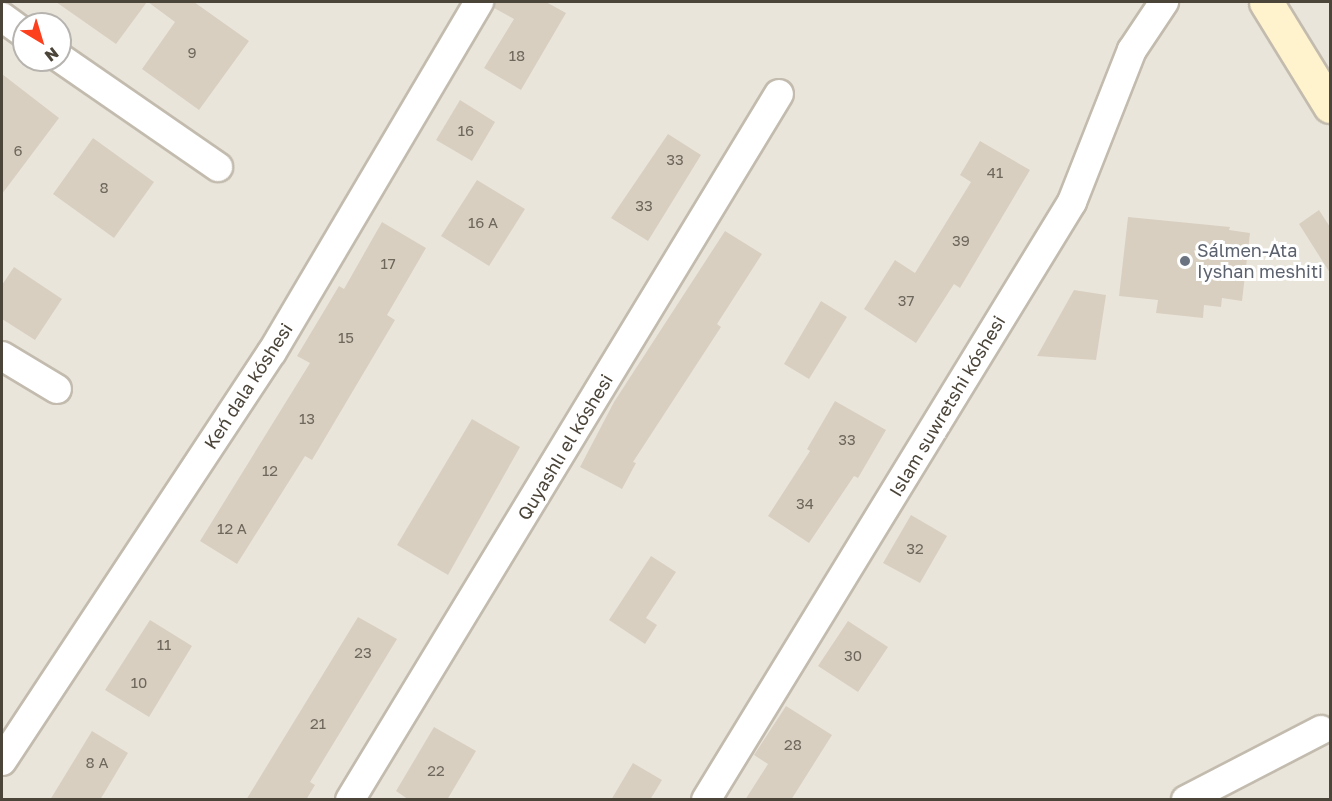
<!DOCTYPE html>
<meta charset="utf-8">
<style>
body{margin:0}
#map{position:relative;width:1332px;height:801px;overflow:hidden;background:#f6f3ec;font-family:"Golos Text",sans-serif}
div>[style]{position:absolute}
.residential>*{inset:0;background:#eae5da}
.building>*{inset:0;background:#d8cfc1}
.roads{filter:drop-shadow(2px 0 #c2bbae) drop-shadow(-2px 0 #c2bbae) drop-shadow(0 2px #c2bbae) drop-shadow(0 -2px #c2bbae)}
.street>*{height:28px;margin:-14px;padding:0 14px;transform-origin:14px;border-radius:14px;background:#fff}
.secondary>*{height:33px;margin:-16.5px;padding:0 16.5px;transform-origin:16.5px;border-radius:16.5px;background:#fff3cd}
.dots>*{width:16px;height:16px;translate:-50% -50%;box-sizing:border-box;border:3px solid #fff;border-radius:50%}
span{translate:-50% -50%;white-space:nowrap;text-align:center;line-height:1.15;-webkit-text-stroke:6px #fff;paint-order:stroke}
.number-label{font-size:15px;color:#6e675b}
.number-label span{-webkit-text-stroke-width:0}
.worship-label{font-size:18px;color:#5b616d}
.left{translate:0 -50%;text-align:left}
.street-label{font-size:18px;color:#4b4439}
.frame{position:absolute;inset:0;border:3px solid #4b4439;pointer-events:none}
.north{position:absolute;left:12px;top:12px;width:60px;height:60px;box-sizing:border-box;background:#fff;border:2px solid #b7b4b0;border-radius:50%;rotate:142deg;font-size:16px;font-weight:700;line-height:24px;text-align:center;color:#4b4439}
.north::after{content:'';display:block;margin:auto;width:21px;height:27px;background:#fc3f1d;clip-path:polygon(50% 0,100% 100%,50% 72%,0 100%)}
</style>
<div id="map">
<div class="residential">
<i style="clip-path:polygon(evenodd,2px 2px,1330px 2px,1330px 799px,2px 800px,2px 2px,24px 24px,60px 24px,60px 60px,24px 60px,24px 24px)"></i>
</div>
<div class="building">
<i style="clip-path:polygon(56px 2px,147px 2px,116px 44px)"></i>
<i style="clip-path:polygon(148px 2px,194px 2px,249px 41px,199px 110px,142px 69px,175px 22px)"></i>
<i style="clip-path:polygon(495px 2px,546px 2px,566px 13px,521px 90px,484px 68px,514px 19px,494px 8px)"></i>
<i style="clip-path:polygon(2px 74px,59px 118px,2px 194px)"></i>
<i style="clip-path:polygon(460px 100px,495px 122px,472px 161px,436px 140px)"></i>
<i style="clip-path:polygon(668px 134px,701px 155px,648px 241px,611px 218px)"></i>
<i style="clip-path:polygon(93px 138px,154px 182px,114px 238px,53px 194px)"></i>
<i style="clip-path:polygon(980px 141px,1030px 170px,960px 288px,954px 284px,916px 343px,864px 309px,895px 260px,915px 273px,971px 182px,960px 175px)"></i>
<i style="clip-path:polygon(477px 180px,525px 209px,489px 266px,441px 236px)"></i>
<i style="clip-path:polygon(1319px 210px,1330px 227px,1330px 273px,1299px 224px)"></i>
<i style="clip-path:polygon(1128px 217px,1230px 227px,1229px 230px,1250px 233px,1242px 301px,1222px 298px,1221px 307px,1204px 305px,1203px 318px,1156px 313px,1158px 300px,1119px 296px)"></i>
<i style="clip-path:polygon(382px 222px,426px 248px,387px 315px,395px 320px,312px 460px,305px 456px,237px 564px,200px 541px,310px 363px,297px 356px,339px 286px,344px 289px)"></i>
<i style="clip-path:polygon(725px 231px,762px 254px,717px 324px,721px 327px,633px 462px,636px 463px,622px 489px,580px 467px,614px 402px)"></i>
<i style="clip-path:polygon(14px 267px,62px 299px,35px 340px,2px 319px,2px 285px)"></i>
<i style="clip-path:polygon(1074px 290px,1106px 295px,1096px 360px,1037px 356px)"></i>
<i style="clip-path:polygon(821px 301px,847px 317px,809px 379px,784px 364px)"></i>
<i style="clip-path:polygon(835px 401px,886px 430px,858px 478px,854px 476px,809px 543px,768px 516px,810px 451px,807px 449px)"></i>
<i style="clip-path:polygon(472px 419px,520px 447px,448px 575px,397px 545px)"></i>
<i style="clip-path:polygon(911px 515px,947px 536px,920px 583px,883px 563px)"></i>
<i style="clip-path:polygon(651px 556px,676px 572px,646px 618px,657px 625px,645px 644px,609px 620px)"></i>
<i style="clip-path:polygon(358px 617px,397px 639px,310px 782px,315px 785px,306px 800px,246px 800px)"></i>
<i style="clip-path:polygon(150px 620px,192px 646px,149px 717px,105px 690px)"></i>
<i style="clip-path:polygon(848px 621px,888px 647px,858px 692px,818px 666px)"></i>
<i style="clip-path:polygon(786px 706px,832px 735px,791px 800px,745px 800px,768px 764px,754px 755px)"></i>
<i style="clip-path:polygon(434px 727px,476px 751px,447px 800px,409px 800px,396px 791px)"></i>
<i style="clip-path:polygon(92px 731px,128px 753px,100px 800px,50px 800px)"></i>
<i style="clip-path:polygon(633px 763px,662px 780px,650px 800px,611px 800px)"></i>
</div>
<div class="roads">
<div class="street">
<i style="left:2px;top:17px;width:27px;rotate:36deg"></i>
<i style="left:60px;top:58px;width:192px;rotate:34.6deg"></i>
<i style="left:2px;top:356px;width:64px;rotate:31deg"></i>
<i style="left:2px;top:761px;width:490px;rotate:-56.6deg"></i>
<i style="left:272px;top:352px;width:407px;rotate:-59.4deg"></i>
<i style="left:350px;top:800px;width:826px;rotate:-58.72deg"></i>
<i style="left:706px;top:800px;width:701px;rotate:-58.53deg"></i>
<i style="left:1072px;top:202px;width:163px;rotate:-68.5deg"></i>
<i style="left:1132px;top:50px;width:58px;rotate:-56.3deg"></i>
<i style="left:1186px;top:800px;width:152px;rotate:-27.4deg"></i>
</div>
<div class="secondary">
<i style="left:1266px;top:2px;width:122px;rotate:58.4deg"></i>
</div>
</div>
<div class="dots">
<i style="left:1185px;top:261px;background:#6b7280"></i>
</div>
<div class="number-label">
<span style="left:192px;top:53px">9</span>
<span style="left:517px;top:56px">18</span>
<span style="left:466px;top:131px">16</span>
<span style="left:18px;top:151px">6</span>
<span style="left:675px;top:160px">33</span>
<span style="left:995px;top:173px">41</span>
<span style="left:104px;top:188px">8</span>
<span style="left:644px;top:206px">33</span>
<span style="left:483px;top:223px">16 А</span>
<span style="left:961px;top:241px">39</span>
<span style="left:388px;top:264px">17</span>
<span style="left:906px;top:301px">37</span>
<span style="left:346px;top:338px">15</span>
<span style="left:307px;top:419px">13</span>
<span style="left:847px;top:440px">33</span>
<span style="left:270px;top:471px">12</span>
<span style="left:805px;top:504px">34</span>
<span style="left:232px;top:529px">12 А</span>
<span style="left:915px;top:549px">32</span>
<span style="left:164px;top:645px">11</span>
<span style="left:363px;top:653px">23</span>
<span style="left:853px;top:656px">30</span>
<span style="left:139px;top:683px">10</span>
<span style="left:318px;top:724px">21</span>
<span style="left:793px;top:745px">28</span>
<span style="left:97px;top:763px">8 А</span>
<span style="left:436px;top:771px">22</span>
</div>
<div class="worship-label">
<span class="left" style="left:1197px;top:261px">Sálmen-Ata<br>Iyshan meshiti</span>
</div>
<div class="street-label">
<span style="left:248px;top:386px;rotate:-57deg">Keń dala kóshesi</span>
<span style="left:947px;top:406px;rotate:-59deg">Islam suwretshi kóshesi</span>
<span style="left:565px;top:447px;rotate:-59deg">Quyashlı el kóshesi</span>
</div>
<div class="frame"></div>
<div class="north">N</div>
</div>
